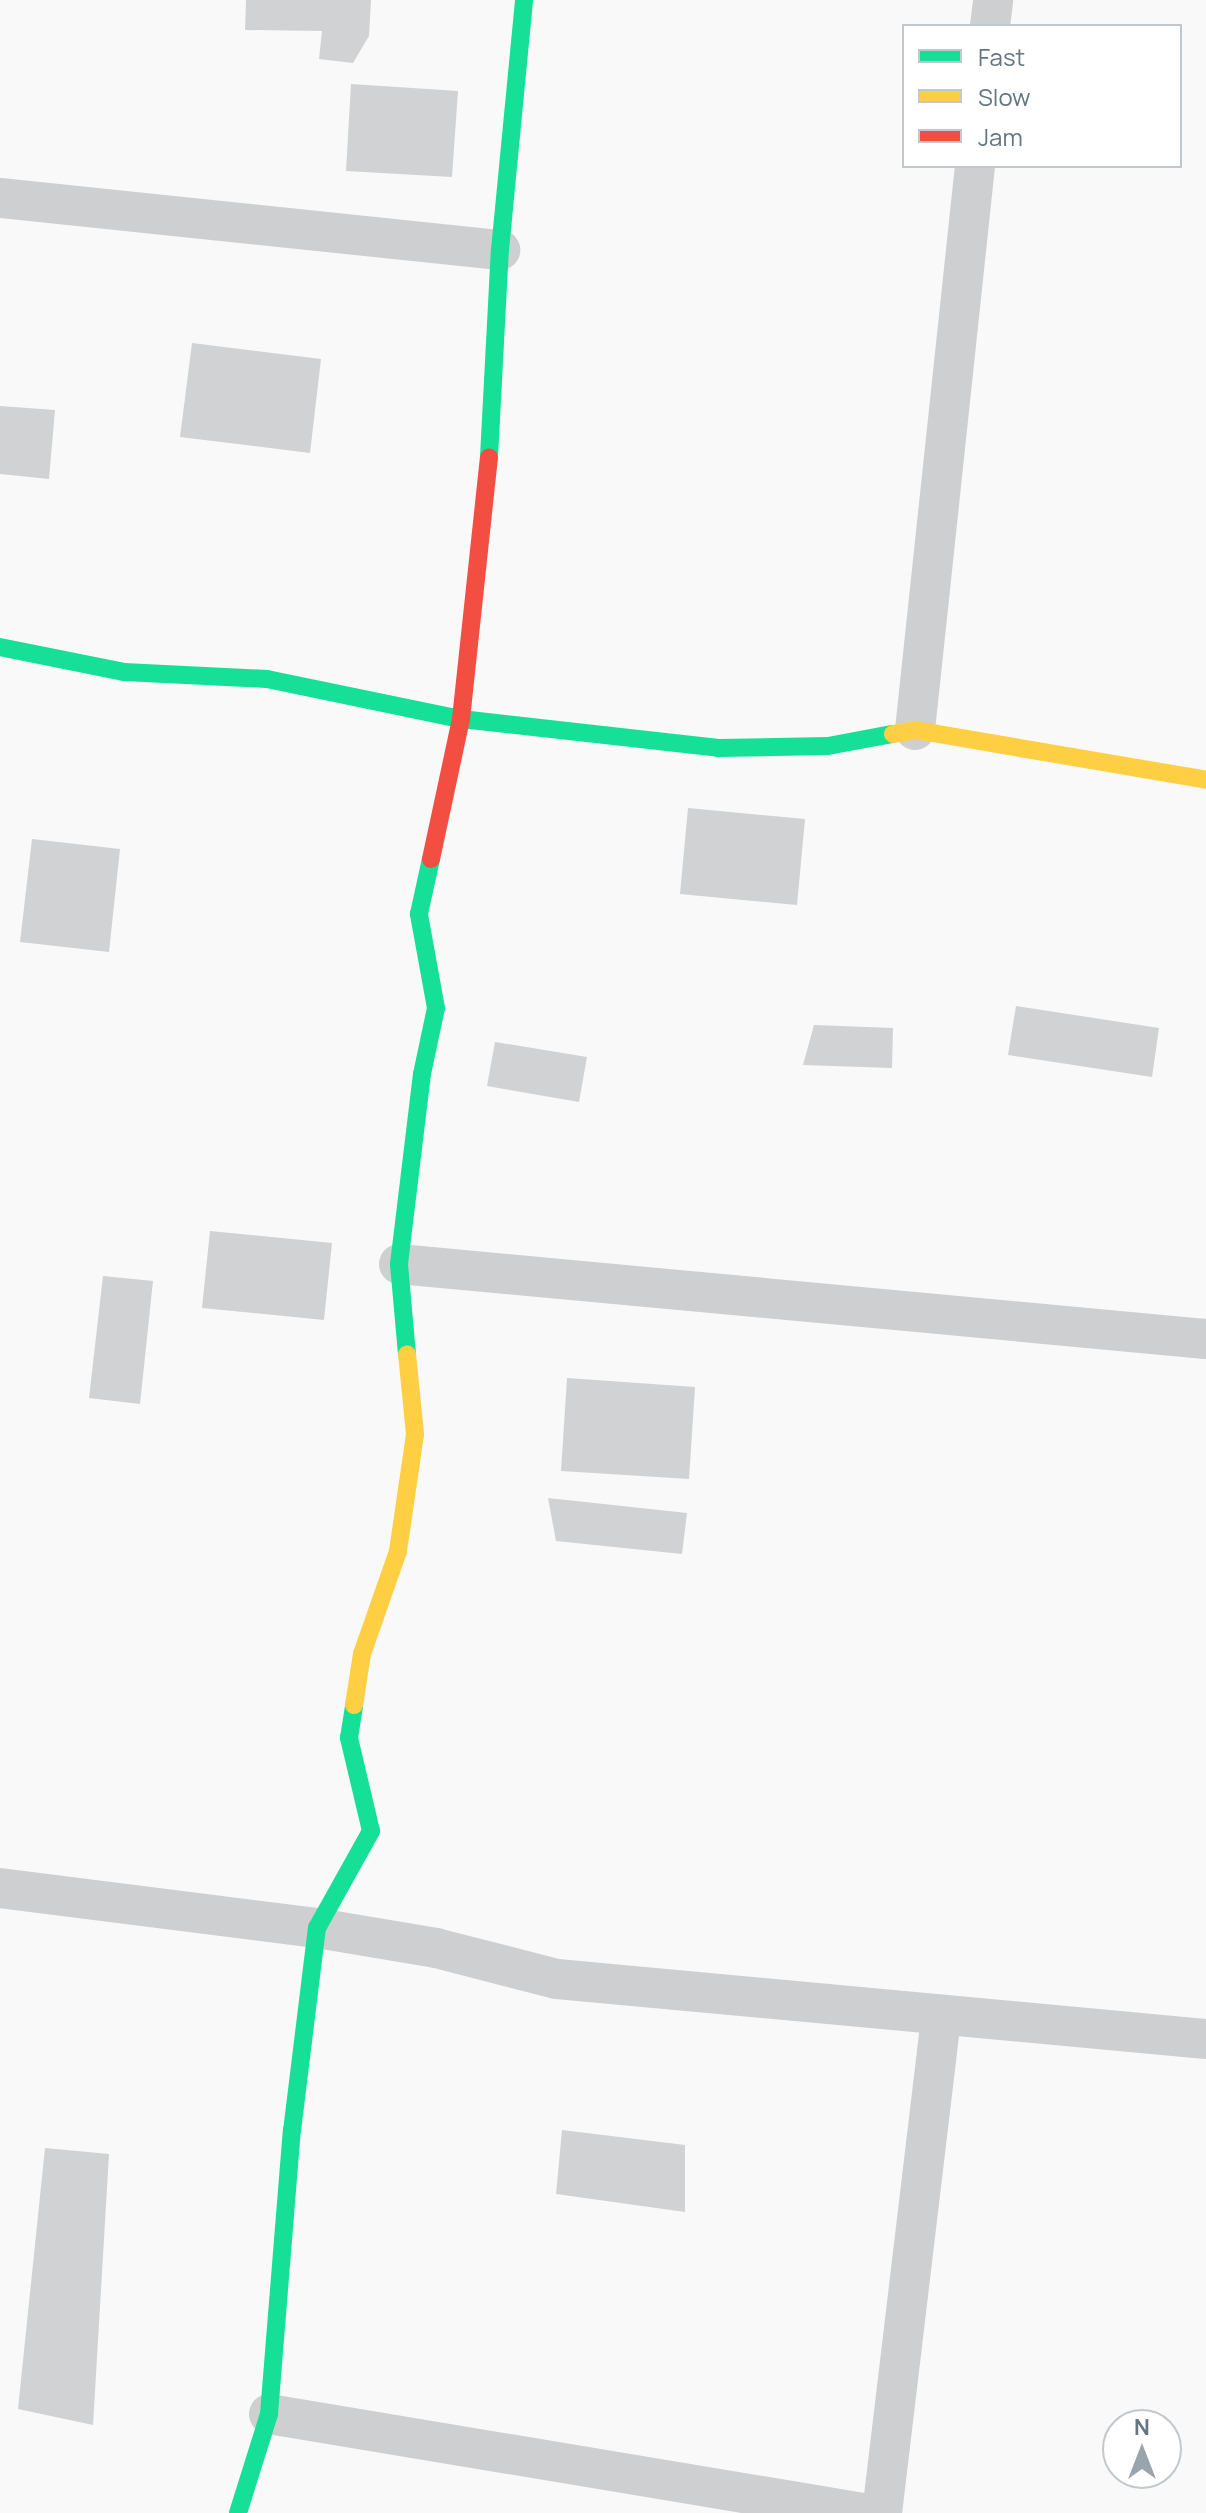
<!DOCTYPE html>
<style>
body{margin:0}
#map{position:relative;width:1206px;height:2513px;overflow:hidden;background:#f9f9f9;font-family:Manrope,sans-serif}
div>[style]{position:absolute}
.building>*{inset:0;background:#d0d2d3}
.street>*{height:40px;margin:-20px;padding:0 20px;transform-origin:20px;border-radius:20px;background:#cecfd0}
.fast>*{height:18px;margin:-9px;padding:0 9px;transform-origin:9px;border-radius:9px;background:#16e098}
.slow>*{height:18px;margin:-9px;padding:0 9px;transform-origin:9px;border-radius:9px;background:#ffcf43}
.jam>*{height:18px;margin:-9px;padding:0 9px;transform-origin:9px;border-radius:9px;background:#f24e42}
span{translate:-50% -50%;white-space:nowrap;text-align:center;line-height:1.15;-webkit-text-stroke:8px #fff;paint-order:stroke}
.legend{position:absolute;left:902px;top:24px;width:280px;height:144px;box-sizing:border-box;background:#fff;border:2px solid #c1c8cd;margin:0;padding:10px 14px;list-style:none;font-size:24px;color:#657683}
.legend li{display:flex;align-items:center;gap:16px;height:40px}
.legend b{width:40px;border:2px solid #c1c8cd}
.north{position:absolute;left:1102px;top:2409px;width:80px;height:80px;box-sizing:border-box;background:#fff;border:2px solid #c1c8cd;border-radius:50%;rotate:0deg;font-size:22px;font-weight:700;line-height:32px;text-align:center;color:#657683}
.north::after{content:'';display:block;margin:auto;width:28px;height:36px;background:#99a4ac;clip-path:polygon(50% 0,100% 100%,50% 72%,0 100%)}
</style>
<div id="map">
<div class="building">
<i style="clip-path:polygon(246px 0,371px 0,369px 36px,353px 63px,319px 59px,322px 31px,245px 30px)"></i>
<i style="clip-path:polygon(351px 84px,458px 91px,452px 177px,346px 171px)"></i>
<i style="clip-path:polygon(192px 343px,321px 359px,310px 453px,180px 437px)"></i>
<i style="clip-path:polygon(0 406px,55px 410px,49px 479px,0 474px)"></i>
<i style="clip-path:polygon(688px 808px,805px 819px,797px 905px,680px 894px)"></i>
<i style="clip-path:polygon(32px 839px,120px 849px,109px 952px,20px 942px)"></i>
<i style="clip-path:polygon(1016px 1006px,1159px 1028px,1152px 1077px,1008px 1055px)"></i>
<i style="clip-path:polygon(814px 1025px,893px 1028px,892px 1068px,803px 1065px)"></i>
<i style="clip-path:polygon(495px 1042px,587px 1057px,579px 1102px,487px 1086px)"></i>
<i style="clip-path:polygon(210px 1231px,332px 1243px,324px 1320px,202px 1308px)"></i>
<i style="clip-path:polygon(103px 1276px,153px 1281px,140px 1404px,89px 1398px)"></i>
<i style="clip-path:polygon(567px 1378px,695px 1387px,689px 1479px,561px 1471px)"></i>
<i style="clip-path:polygon(548px 1498px,687px 1513px,682px 1554px,556px 1541px)"></i>
<i style="clip-path:polygon(562px 2130px,685px 2145px,685px 2212px,556px 2194px)"></i>
<i style="clip-path:polygon(45px 2148px,109px 2154px,93px 2425px,18px 2409px)"></i>
</div>
<div class="street">
<i style="left:990px;top:26px;width:26px;rotate:-83deg"></i>
<i style="left:0;top:198px;width:503px;rotate:5.94deg"></i>
<i style="left:915px;top:730px;width:567px;rotate:-83.93deg"></i>
<i style="left:399px;top:1264px;width:810px;rotate:5.31deg"></i>
<i style="left:0;top:1888px;width:320px;rotate:7.2deg"></i>
<i style="left:317px;top:1928px;width:121px;rotate:9.5deg"></i>
<i style="left:436px;top:1948px;width:125px;rotate:14.4deg"></i>
<i style="left:557px;top:1979px;width:652px;rotate:5.28deg"></i>
<i style="left:269px;top:2414px;width:602px;rotate:9.46deg"></i>
<i style="left:882px;top:2513px;width:499px;rotate:-83.2deg"></i>
</div>
<div class="fast">
<i style="left:489px;top:457px;width:207px;rotate:-87deg"></i>
<i style="left:500px;top:250px;width:251px;rotate:-84.5deg"></i>
<i style="left:0;top:647px;width:126px;rotate:11.4deg"></i>
<i style="left:124px;top:672px;width:143px;rotate:2.8deg"></i>
<i style="left:267px;top:679px;width:198px;rotate:11.7deg"></i>
<i style="left:461px;top:719px;width:259px;rotate:6.4deg"></i>
<i style="left:718px;top:748px;width:110px;rotate:-1deg"></i>
<i style="left:828px;top:746px;width:66px;rotate:-10.5deg"></i>
<i style="left:407px;top:1354px;width:90px;rotate:-95.1deg"></i>
<i style="left:399px;top:1264px;width:191px;rotate:-83.1deg"></i>
<i style="left:422px;top:1074px;width:67px;rotate:-78deg"></i>
<i style="left:436px;top:1008px;width:96px;rotate:-100.3deg"></i>
<i style="left:419px;top:914px;width:56px;rotate:-77.7deg"></i>
<i style="left:238px;top:2513px;width:104px;rotate:-72.6deg"></i>
<i style="left:269px;top:2414px;width:284px;rotate:-85.4deg"></i>
<i style="left:292px;top:2131px;width:205px;rotate:-83deg"></i>
<i style="left:317px;top:1928px;width:111px;rotate:-60.9deg"></i>
<i style="left:371px;top:1831px;width:96px;rotate:-103.3deg"></i>
<i style="left:349px;top:1738px;width:33px;rotate:-81deg"></i>
</div>
<div class="slow">
<i style="left:893px;top:734px;width:22px;rotate:-10deg"></i>
<i style="left:915px;top:730px;width:295px;rotate:9.7deg"></i>
<i style="left:354px;top:1705px;width:52px;rotate:-81.1deg"></i>
<i style="left:362px;top:1654px;width:109px;rotate:-70.7deg"></i>
<i style="left:398px;top:1551px;width:118px;rotate:-81.7deg"></i>
<i style="left:415px;top:1434px;width:80px;rotate:-95.7deg"></i>
</div>
<div class="jam">
<i style="left:431px;top:859px;width:143px;rotate:-77.9deg"></i>
<i style="left:461px;top:719px;width:263px;rotate:-83.9deg"></i>
</div>
<ul class="legend">
<li><b style="height:10px;background:#16e098"></b>Fast</li>
<li><b style="height:10px;background:#ffcf43"></b>Slow</li>
<li><b style="height:10px;background:#f24e42"></b>Jam</li>
</ul>
<div class="north">N</div>
</div>
